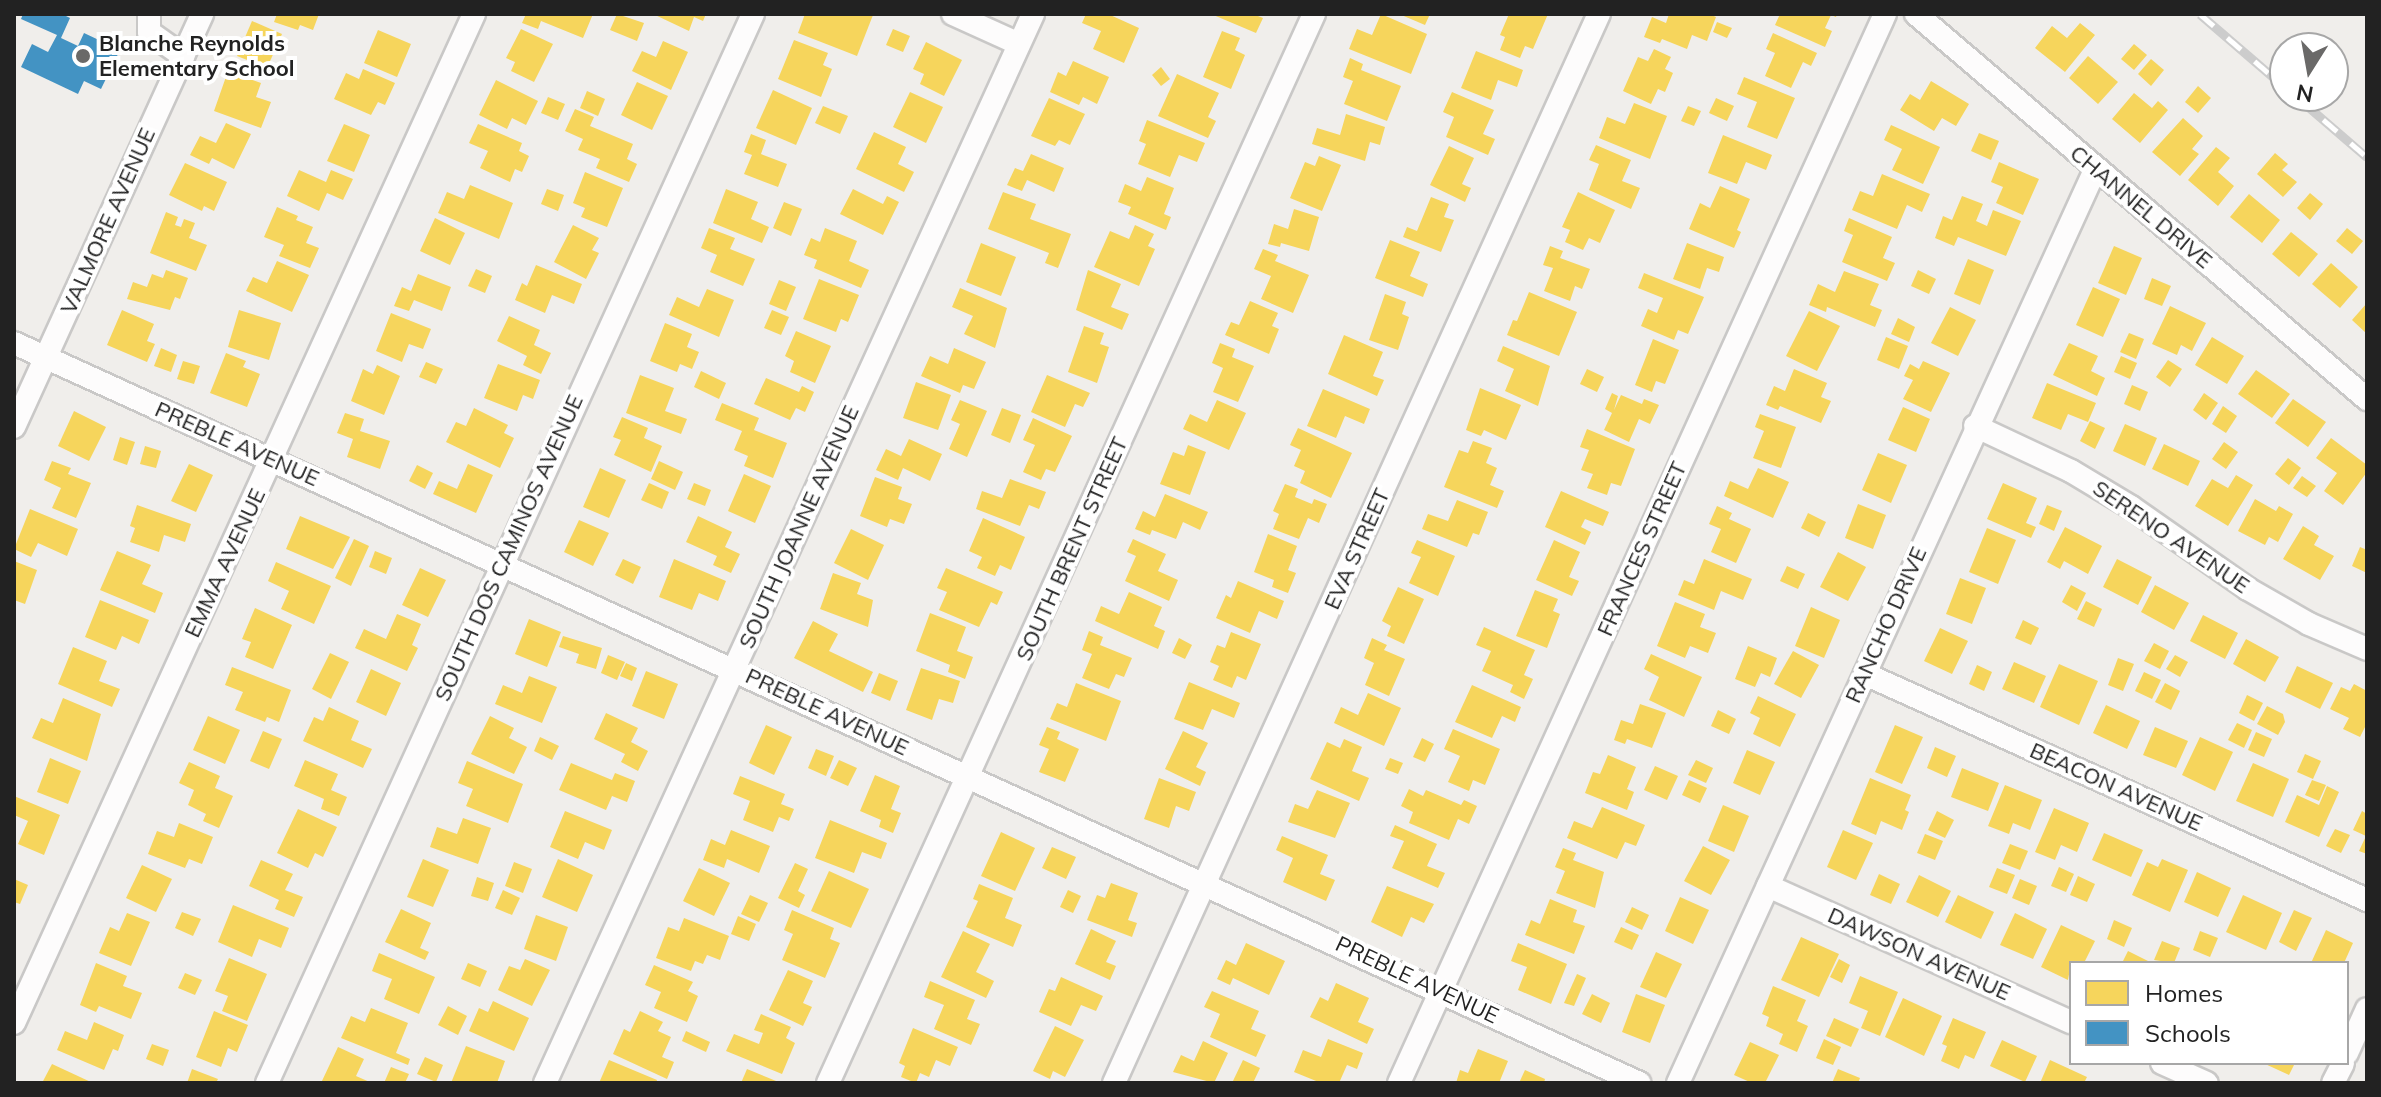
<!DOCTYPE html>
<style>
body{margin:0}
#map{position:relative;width:2381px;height:1097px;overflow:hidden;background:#f0eeeb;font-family:Mulish,sans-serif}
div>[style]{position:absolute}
.homes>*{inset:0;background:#f6d55c}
.schools>*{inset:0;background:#4393c3}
.roads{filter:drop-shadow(2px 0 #c9c8c7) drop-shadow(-2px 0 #c9c8c7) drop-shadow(0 2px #c9c8c7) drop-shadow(0 -2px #c9c8c7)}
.minor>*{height:22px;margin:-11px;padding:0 11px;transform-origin:11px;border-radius:11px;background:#fdfcfc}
.rail>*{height:9px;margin-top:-4.5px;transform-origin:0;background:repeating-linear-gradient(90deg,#fff 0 18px,#ccc 0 36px);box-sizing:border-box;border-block:2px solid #ccc}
.dots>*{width:22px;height:22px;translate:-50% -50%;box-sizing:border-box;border:4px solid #fff;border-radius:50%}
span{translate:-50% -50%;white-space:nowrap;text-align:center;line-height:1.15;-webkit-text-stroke:8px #fff;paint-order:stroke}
.poi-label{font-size:22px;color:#222;font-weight:700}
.left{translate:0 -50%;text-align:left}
.street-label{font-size:22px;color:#222}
.frame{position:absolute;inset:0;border:16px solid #222;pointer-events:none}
.legend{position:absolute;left:2069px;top:961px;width:280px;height:104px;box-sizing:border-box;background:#fff;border:2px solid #a7a7a7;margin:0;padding:10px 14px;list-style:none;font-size:24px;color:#222}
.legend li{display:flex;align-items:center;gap:16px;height:40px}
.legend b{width:40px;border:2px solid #a7a7a7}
.north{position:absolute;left:2269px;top:32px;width:80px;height:80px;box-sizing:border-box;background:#fff;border:2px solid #a7a7a7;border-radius:50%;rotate:191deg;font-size:22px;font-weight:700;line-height:32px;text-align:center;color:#222}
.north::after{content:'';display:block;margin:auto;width:28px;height:36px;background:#6a6968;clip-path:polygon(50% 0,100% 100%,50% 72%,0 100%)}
</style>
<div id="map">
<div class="homes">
<i style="clip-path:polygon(277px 14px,319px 14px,313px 30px,300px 25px,298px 30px,274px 22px)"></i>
<i style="clip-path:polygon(526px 14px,593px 14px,583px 38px,541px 21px,538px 29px,522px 23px)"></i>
<i style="clip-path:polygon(617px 14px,644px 23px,637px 41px,610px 30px)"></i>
<i style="clip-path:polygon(653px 14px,706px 14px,703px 21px,694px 17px,689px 31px)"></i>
<i style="clip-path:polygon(805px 14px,871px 14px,873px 15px,857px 56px,798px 33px)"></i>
<i style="clip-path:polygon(1086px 14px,1108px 14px,1139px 28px,1124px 63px,1093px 49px,1101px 31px,1082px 23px)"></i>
<i style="clip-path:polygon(1211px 14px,1253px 14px,1263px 18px,1256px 33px)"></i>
<i style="clip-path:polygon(1381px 14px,1427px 34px,1411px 74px,1349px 49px,1357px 29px,1372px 35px)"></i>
<i style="clip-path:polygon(1399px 14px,1430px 14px,1425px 25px)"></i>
<i style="clip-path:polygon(1509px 14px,1548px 14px,1533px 49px,1525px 46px,1520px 58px,1500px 50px,1505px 37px,1500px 35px)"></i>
<i style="clip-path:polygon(1669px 14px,1709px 14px,1716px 17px,1707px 41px,1692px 35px,1687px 49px,1662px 39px,1660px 43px,1644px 37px,1652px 17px,1666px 23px)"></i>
<i style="clip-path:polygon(1780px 14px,1837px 14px,1836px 17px,1831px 15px,1825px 28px,1832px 31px,1825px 47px,1775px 25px)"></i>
<i style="clip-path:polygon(252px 21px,282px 34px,267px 68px,237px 56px)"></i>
<i style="clip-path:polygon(1717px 22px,1732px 28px,1727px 38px,1713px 32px)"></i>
<i style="clip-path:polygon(2080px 23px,2095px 35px,2065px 72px,2035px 48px,2052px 26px,2067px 38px)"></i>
<i style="clip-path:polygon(521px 29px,553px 44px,534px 82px,511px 71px,515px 62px,506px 58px)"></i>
<i style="clip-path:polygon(893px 29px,910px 36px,903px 52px,886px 45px)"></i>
<i style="clip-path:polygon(378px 30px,411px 44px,397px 77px,364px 63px)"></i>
<i style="clip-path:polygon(1222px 31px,1240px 38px,1235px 50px,1245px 55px,1231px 89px,1203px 77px)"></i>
<i style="clip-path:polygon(1773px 33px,1817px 53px,1811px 66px,1803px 62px,1791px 88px,1765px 76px,1775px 53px,1766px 49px)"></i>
<i style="clip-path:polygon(794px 40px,828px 53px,823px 65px,832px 69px,821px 97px,778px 79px)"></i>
<i style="clip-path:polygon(663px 41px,688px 52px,671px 90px,632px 71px,642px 51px,656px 57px)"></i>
<i style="clip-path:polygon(926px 42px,962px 60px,944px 96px,920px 84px,924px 74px,913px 69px)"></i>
<i style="clip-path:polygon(2134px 44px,2147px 55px,2134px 70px,2121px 59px)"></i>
<i style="clip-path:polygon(1654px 49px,1671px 57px,1665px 69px,1673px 73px,1665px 92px,1658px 89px,1651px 104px,1623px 91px,1638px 57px,1648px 61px)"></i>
<i style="clip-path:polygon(1476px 51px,1523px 70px,1517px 87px,1498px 80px,1491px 100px,1461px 88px)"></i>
<i style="clip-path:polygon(2088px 56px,2118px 82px,2098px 104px,2069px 78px)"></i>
<i style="clip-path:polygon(1350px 58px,1363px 64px,1361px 70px,1401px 86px,1387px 121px,1344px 104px,1353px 81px,1343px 77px)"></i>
<i style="clip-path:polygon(2151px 59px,2164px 70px,2151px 86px,2138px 74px)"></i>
<i style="clip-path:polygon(1073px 61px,1109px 77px,1097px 104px,1083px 97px,1079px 105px,1050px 92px,1058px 72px,1066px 76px)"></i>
<i style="clip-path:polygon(1161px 67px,1170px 79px,1161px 86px,1152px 75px)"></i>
<i style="clip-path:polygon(363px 69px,395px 83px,385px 105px,378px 102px,371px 115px,334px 99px,346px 73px,359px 79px)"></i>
<i style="clip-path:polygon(228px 71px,261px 83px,256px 97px,271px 102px,261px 128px,214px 111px)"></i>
<i style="clip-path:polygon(1177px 74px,1219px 93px,1208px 117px,1216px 121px,1208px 138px,1158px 116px)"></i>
<i style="clip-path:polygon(1744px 77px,1795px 98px,1777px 139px,1747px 127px,1757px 102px,1737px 94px)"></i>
<i style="clip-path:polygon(496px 80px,538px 101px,526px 125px,512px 118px,507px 129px,479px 115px)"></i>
<i style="clip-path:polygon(1931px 81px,1969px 104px,1956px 126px,1942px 118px,1934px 131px,1900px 110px,1910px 94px,1920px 100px)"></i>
<i style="clip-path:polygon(637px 82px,668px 96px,652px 130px,621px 115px)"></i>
<i style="clip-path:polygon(2198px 86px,2211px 98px,2198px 113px,2185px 102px)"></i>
<i style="clip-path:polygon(773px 90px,812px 108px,796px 145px,756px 128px)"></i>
<i style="clip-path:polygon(587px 91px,605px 99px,598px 116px,580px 108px)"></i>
<i style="clip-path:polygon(910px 92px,943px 107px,926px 143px,893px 127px)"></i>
<i style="clip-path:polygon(1452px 92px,1494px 110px,1483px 134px,1495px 139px,1488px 155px,1446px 137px,1454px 117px,1443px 112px)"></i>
<i style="clip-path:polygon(2134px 93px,2152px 108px,2158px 101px,2168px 110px,2140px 143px,2112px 119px)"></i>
<i style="clip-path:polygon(548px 97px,565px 104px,558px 120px,541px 113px)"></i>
<i style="clip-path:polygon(1049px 98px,1085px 114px,1070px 145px,1059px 140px,1055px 146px,1031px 136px)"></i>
<i style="clip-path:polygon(1716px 98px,1734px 106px,1727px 121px,1709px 113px)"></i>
<i style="clip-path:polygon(1634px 103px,1667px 116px,1650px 159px,1599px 138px,1607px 117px,1625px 124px)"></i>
<i style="clip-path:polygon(823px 106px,848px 116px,840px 134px,815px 123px)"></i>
<i style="clip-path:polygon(1688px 106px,1701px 111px,1694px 126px,1681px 121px)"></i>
<i style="clip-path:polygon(575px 109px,594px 117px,590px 126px,633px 144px,627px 159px,637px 164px,629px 182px,596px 168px,600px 159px,578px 150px,583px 139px,565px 131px)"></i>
<i style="clip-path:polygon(1346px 114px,1385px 127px,1380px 145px,1370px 142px,1365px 161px,1312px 144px,1317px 128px,1340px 135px)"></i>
<i style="clip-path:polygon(2183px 118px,2203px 136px,2192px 149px,2199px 154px,2180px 176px,2152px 152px)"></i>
<i style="clip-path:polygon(1147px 120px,1205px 143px,1197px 162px,1179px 155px,1170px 177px,1138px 164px,1146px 144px,1139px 141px)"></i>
<i style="clip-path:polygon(226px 123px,251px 134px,234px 169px,212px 158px,209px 164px,190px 155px,200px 136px,216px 143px)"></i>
<i style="clip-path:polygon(344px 124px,370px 135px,354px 172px,327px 161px)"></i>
<i style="clip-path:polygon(478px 124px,522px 143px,519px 151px,529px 156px,522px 172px,515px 169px,510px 182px,480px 168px,488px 151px,469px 143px)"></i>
<i style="clip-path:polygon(1891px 125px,1940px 147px,1923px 184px,1892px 170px,1902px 149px,1884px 140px)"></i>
<i style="clip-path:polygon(874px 132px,906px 147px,898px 164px,914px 172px,904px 192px,856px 169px)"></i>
<i style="clip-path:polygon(1979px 133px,1999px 141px,1991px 160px,1971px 151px)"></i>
<i style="clip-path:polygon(751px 134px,766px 140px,761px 154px,787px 164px,778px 187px,744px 174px,752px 155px,744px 152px)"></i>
<i style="clip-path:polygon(1723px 135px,1772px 155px,1766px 170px,1746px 162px,1737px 184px,1708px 173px)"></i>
<i style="clip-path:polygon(1596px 145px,1631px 160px,1622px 181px,1640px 188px,1631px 209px,1589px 190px,1599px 164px,1589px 160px)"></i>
<i style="clip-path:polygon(1449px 146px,1474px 158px,1462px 184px,1471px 188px,1465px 202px,1430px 185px)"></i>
<i style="clip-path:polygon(2216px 147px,2230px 158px,2218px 172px,2234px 186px,2218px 206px,2188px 180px)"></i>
<i style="clip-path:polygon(2275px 153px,2288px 164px,2282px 170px,2297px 182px,2283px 197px,2257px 174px)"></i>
<i style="clip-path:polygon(1031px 154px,1064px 168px,1054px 192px,1027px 180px,1022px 191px,1007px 185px,1015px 168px,1023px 171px)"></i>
<i style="clip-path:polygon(1319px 156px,1341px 165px,1322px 211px,1290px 198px,1305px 162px,1315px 166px)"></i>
<i style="clip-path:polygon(1999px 162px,2039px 179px,2023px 215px,1996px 203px,2003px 187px,1991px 182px)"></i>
<i style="clip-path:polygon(185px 163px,227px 182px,214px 211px,204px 206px,202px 211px,169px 195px)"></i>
<i style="clip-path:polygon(299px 170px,326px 182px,331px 170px,353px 179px,343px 200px,327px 193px,319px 211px,287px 196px)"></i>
<i style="clip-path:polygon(585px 172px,623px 188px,607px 227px,581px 217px,585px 208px,573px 203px)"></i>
<i style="clip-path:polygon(1882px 174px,1930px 194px,1922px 212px,1907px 205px,1897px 229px,1852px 210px,1860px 191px,1873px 196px)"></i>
<i style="clip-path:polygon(1147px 177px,1174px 188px,1164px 214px,1171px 217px,1166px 230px,1128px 214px,1131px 207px,1118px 202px,1125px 184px,1141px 191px)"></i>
<i style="clip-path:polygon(470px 185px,513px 203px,499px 239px,438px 213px,447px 192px,464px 199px)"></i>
<i style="clip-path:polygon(1720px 186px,1750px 199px,1737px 230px,1741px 232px,1734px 248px,1689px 229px,1700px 203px,1710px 208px)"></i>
<i style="clip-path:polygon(547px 189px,564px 195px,558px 211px,541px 204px)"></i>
<i style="clip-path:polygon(726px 189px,758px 202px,751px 219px,769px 227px,762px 243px,713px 223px)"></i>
<i style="clip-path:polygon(853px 189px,883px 204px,887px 196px,899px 202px,883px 235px,840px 214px)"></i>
<i style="clip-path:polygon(1003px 192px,1036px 204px,1030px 219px,1071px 234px,1058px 268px,1045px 263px,1049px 253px,988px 229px)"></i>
<i style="clip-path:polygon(1578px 192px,1615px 210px,1600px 243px,1589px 238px,1583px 250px,1565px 242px,1570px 230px,1562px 227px)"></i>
<i style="clip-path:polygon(2310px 193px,2323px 204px,2310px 220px,2297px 208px)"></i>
<i style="clip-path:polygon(2249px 194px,2280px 220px,2262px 243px,2230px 217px)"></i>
<i style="clip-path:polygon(1962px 196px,1983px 204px,1976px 221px,1987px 226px,1993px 210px,2021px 221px,2006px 256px,1958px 237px,1954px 246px,1935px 238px,1943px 216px,1952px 220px)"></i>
<i style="clip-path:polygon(1431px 197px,1449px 204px,1444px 217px,1454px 220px,1441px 252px,1403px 237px,1407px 227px,1417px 231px)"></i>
<i style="clip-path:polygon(784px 202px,802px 209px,791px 236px,773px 228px)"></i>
<i style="clip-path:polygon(277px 207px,298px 216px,296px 220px,313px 227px,306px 243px,319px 248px,310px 268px,279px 256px,284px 245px,264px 237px)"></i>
<i style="clip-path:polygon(1294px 209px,1319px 217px,1309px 251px,1281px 243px,1280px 247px,1268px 244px,1274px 224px,1288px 229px)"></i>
<i style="clip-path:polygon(166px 212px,178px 217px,175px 225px,181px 227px,184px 219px,195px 223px,189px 238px,207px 245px,196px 271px,150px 253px)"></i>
<i style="clip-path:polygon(435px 218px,465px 233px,450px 265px,420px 251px)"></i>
<i style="clip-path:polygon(1849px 218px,1892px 237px,1883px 258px,1895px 263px,1887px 281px,1842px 262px,1853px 235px,1844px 231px)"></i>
<i style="clip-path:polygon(573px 225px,599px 238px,592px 250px,599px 253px,586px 279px,554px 262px)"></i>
<i style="clip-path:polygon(1135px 225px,1154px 234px,1148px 246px,1155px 249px,1139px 286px,1094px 267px,1110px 231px,1129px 239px)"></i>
<i style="clip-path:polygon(709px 228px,735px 238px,730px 249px,755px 259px,743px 286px,710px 272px,717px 255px,701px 248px)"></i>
<i style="clip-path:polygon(825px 228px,857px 241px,849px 261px,869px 270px,861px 288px,814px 268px,817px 260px,804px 255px,811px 238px,820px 242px)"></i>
<i style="clip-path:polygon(2347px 228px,2363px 241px,2352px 254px,2336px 241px)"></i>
<i style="clip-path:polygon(2291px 232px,2318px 254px,2299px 277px,2272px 254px)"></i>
<i style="clip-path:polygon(1390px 240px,1420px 252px,1410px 276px,1428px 284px,1423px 297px,1375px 278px)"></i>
<i style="clip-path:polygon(981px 243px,1016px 257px,1001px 296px,966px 282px)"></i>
<i style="clip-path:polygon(1687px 243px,1724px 257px,1719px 272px,1707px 268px,1700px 289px,1673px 279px)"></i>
<i style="clip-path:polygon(1550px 246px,1563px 251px,1560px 258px,1590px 269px,1582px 289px,1575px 286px,1570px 301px,1544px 291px,1553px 268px,1543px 265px)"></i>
<i style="clip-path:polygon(2114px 246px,2142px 258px,2126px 295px,2098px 283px)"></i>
<i style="clip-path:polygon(1263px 249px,1278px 255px,1275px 261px,1309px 275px,1293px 313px,1261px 299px,1271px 276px,1254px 269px)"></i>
<i style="clip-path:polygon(1968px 259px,1994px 270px,1980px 305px,1954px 294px)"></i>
<i style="clip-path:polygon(277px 261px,309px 275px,292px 312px,246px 291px,253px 277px,267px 283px)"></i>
<i style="clip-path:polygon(2331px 263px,2358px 287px,2340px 308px,2312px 284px)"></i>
<i style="clip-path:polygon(536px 265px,582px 284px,574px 304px,552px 295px,545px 313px,515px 300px,522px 283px,527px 286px)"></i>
<i style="clip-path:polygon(476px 269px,492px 276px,485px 293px,468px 286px)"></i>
<i style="clip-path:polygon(166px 270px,188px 278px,180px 299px,175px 297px,170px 310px,127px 299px,133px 282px,147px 287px,152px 274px,163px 278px)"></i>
<i style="clip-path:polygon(1088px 270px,1121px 284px,1111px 307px,1129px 314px,1122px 330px,1076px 310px)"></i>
<i style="clip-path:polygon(1918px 270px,1936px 279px,1929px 294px,1911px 286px)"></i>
<i style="clip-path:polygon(1844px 271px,1879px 284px,1870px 305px,1882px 310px,1875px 327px,1827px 307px,1826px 312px,1809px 305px,1818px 284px,1835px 292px)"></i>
<i style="clip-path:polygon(1644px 273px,1704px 297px,1688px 334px,1678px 330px,1674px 340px,1641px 326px,1648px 309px,1657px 313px,1663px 298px,1638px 288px)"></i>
<i style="clip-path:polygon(418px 274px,451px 287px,442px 311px,414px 300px,409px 311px,394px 306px,402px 287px,411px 291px)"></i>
<i style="clip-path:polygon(2152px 278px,2171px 286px,2162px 306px,2144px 299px)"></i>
<i style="clip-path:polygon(819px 279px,859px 295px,848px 322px,841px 319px,836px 332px,803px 319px)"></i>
<i style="clip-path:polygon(779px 280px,796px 287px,786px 311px,769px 304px)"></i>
<i style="clip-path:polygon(2093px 287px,2120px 299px,2103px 337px,2076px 325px)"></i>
<i style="clip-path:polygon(960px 288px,1007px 308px,995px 348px,964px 334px,973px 316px,952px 307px)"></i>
<i style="clip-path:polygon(707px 289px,734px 300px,719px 337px,669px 315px,677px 297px,699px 307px)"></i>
<i style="clip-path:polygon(1529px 292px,1577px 312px,1559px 356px,1507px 335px,1513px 320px,1517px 321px)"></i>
<i style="clip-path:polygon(1385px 294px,1406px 302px,1402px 314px,1409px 317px,1398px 350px,1369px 340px)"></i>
<i style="clip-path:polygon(1250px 301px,1278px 313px,1272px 326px,1279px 329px,1269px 354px,1225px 335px,1231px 322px,1239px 325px)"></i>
<i style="clip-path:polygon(2367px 303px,2367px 334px,2352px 320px)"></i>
<i style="clip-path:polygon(2170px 306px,2206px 323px,2192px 351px,2181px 345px,2177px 355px,2152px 344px)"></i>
<i style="clip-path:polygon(1950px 307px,1976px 320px,1958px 356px,1931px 343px)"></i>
<i style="clip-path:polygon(122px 310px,154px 324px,147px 341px,155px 344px,147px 362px,107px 345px)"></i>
<i style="clip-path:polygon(239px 310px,281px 323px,269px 360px,228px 347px)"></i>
<i style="clip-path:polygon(772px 310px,789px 317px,781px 335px,764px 328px)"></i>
<i style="clip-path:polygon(1809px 311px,1840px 326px,1817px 371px,1786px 356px)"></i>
<i style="clip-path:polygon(391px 313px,431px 329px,423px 349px,409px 344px,402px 362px,376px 351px)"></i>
<i style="clip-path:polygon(509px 316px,540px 330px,534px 345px,551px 353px,541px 374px,523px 365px,527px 356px,497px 341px)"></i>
<i style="clip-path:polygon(1898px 318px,1915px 327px,1909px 342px,1891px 334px)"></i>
<i style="clip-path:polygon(665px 323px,692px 334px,687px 347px,699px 352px,692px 369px,680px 364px,677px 372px,650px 361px)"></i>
<i style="clip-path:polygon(1084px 326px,1104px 333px,1100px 344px,1109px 347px,1097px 383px,1068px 372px)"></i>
<i style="clip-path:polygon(796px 331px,831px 346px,815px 383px,790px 372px,794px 361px,785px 356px)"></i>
<i style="clip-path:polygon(2129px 333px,2144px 339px,2136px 359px,2120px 352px)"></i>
<i style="clip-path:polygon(1344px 335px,1383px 352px,1373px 376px,1384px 380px,1377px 396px,1328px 374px)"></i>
<i style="clip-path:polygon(1886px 337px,1908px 346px,1899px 369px,1877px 360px)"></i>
<i style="clip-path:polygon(2212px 337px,2244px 356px,2227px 384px,2195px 365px)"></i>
<i style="clip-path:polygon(1653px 339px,1679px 350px,1665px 384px,1656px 381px,1652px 392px,1635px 385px)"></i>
<i style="clip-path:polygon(1220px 343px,1235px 349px,1232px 357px,1254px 366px,1238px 402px,1213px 392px,1223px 368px,1212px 363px)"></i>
<i style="clip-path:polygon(2069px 343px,2098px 356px,2091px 371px,2105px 378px,2097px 396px,2053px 375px)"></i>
<i style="clip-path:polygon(1503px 346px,1550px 366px,1538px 406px,1505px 391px,1514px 369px,1497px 361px)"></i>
<i style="clip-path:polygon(161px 348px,177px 355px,171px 372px,154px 366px)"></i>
<i style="clip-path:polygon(954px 348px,986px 362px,974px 389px,963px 385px,960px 393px,921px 376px,930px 356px,948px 364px)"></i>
<i style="clip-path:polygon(226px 353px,246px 361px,243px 367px,260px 374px,247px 407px,210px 393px)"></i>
<i style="clip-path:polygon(2121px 356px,2137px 363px,2130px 379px,2114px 372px)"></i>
<i style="clip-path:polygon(2168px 360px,2182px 369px,2170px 387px,2156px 377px)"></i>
<i style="clip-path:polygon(183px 361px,200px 366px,194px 384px,177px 379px)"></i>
<i style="clip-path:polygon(1923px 361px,1950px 373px,1931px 412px,1903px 399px,1913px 380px,1904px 376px,1910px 364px,1919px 369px)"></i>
<i style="clip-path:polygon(426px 362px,443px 369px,436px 384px,419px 377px)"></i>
<i style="clip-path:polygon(498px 364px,540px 380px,533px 399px,523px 395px,517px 411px,484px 398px)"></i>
<i style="clip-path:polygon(377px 365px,400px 376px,384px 415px,351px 401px,363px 369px,373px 374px)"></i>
<i style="clip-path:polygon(1587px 369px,1604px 377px,1597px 392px,1580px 384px)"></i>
<i style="clip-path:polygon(1794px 369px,1827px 383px,1821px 397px,1831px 401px,1821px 423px,1780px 406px,1778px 410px,1766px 405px,1774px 386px,1785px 391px)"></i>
<i style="clip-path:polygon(2256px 370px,2290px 394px,2272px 418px,2238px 394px)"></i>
<i style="clip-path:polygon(701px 371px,726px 383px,719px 399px,694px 387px)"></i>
<i style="clip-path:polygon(640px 375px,674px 388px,665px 411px,687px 419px,681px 434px,626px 413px)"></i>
<i style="clip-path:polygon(1047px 375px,1090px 393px,1083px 407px,1075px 404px,1065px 427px,1031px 412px)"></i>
<i style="clip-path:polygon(766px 378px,799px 392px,802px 386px,814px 392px,805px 412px,796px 408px,790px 420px,754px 404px)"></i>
<i style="clip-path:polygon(916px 382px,951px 395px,938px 430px,903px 418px)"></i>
<i style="clip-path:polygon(2047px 383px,2096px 403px,2088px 422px,2068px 414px,2061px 430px,2032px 418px)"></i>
<i style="clip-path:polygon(2132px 385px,2148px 392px,2140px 411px,2124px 404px)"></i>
<i style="clip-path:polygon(1480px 388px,1521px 405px,1506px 440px,1484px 430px,1481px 436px,1466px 430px)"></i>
<i style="clip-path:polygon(1323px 389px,1370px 409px,1364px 424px,1345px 416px,1336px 438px,1307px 426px)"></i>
<i style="clip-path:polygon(1612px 393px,1618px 396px,1614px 410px,1621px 395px,1642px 404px,1644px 399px,1659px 405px,1650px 424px,1639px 419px,1629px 442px,1604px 430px,1612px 413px,1605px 409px)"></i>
<i style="clip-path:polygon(2204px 393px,2218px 403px,2206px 420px,2193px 410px)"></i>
<i style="clip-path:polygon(2293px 399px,2326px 422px,2308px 447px,2275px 423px)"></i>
<i style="clip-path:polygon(960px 400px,987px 411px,967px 457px,949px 449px,960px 424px,951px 420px)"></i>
<i style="clip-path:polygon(1217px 400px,1246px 413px,1229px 450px,1183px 429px,1190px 414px,1207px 422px)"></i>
<i style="clip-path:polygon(722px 403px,759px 418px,754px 430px,787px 443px,773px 478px,744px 466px,748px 456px,734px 450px,742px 431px,715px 420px)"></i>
<i style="clip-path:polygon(2223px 406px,2237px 416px,2226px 433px,2212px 424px)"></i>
<i style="clip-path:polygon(1903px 407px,1930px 419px,1916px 452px,1888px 440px)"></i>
<i style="clip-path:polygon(474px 408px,508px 425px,504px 433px,514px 438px,500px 468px,446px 442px,456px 422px,466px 426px)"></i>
<i style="clip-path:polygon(1002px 408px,1021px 415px,1010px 443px,991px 435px)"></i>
<i style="clip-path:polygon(74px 411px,106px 427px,89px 461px,58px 446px)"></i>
<i style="clip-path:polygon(345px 413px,364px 419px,360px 431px,390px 441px,380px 469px,347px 457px,353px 439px,337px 433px)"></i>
<i style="clip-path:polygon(1760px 414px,1796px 427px,1781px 468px,1753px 458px,1764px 431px,1755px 427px)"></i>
<i style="clip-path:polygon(622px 417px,648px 428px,644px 438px,662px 446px,651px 472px,614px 455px,621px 440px,613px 437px)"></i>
<i style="clip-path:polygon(1033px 418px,1072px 436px,1055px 472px,1046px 469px,1041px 480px,1023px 472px,1035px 445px,1023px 440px)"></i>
<i style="clip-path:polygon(2090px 421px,2105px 428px,2095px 449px,2080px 441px)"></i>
<i style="clip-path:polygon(2125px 424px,2157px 438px,2145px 466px,2113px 451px)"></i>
<i style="clip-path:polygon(1298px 428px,1352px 453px,1331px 498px,1300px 483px,1305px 471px,1294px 466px,1301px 450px,1290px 445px)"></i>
<i style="clip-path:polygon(1587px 429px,1635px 449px,1621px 486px,1611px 483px,1607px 495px,1587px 488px,1593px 474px,1581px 470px,1589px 450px,1580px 447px)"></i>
<i style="clip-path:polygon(120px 437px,135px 442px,127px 465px,113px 460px)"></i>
<i style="clip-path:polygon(2331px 438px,2367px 465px,2367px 472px,2343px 505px,2324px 491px,2337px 473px,2316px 458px)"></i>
<i style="clip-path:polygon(909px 439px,942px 454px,930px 481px,903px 468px,898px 480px,876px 470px,886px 449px,901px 456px)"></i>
<i style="clip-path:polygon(1473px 441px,1492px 448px,1486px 463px,1497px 468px,1490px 485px,1504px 491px,1497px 508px,1444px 487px,1459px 450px,1468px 453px)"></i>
<i style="clip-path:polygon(2224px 442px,2238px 452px,2226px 469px,2212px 459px)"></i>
<i style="clip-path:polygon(2164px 444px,2200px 461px,2188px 486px,2152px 469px)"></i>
<i style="clip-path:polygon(1188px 445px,1206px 452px,1190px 495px,1160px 484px,1173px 452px,1184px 456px)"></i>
<i style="clip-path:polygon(145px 446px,161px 451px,156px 468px,140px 464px)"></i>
<i style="clip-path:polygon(1878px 453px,1907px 465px,1891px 503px,1862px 490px)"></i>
<i style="clip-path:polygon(2288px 458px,2301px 468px,2289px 485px,2275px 474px)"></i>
<i style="clip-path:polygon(52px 461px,71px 468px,68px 474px,91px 483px,76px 518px,52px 508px,61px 488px,44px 480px)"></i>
<i style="clip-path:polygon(659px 461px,683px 472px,675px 490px,651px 479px)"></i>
<i style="clip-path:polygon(189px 464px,213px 475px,196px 512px,171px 501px)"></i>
<i style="clip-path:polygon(468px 464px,493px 475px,476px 513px,433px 494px,439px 481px,457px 489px)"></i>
<i style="clip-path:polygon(417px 465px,433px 473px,425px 489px,409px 481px)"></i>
<i style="clip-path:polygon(600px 468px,626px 480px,609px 518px,583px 507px)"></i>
<i style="clip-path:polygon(1758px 468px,1789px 482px,1773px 518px,1724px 496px,1730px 481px,1748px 489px)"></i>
<i style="clip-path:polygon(744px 474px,771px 486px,755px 523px,728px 511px)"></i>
<i style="clip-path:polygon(2236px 475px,2253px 485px,2228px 526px,2195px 506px,2212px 479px,2228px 488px)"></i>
<i style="clip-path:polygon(2302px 476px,2316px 486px,2307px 497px,2293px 488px)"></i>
<i style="clip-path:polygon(875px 477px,902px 487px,898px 499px,912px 504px,904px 524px,890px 519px,887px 527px,860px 516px)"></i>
<i style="clip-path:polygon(1010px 479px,1046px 492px,1039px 509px,1029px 505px,1020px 526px,976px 509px,982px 491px,1002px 498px)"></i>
<i style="clip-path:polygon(649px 483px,669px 492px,662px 509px,641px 500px)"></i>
<i style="clip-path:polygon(694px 483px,711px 490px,705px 506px,687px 499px)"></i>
<i style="clip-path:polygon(2003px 483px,2037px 498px,2026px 523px,2036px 527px,2031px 538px,1987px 519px)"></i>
<i style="clip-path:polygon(1285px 484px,1298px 489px,1295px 497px,1312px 504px,1314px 499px,1327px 504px,1319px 523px,1308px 518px,1299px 539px,1273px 529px,1279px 514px,1273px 511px)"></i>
<i style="clip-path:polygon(1561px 491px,1609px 512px,1603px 526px,1585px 519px,1581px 527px,1591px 532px,1585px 545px,1545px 527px)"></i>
<i style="clip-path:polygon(1165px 494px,1208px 512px,1200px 530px,1183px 522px,1176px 539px,1152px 530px,1150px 535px,1135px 529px,1143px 511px,1155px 517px)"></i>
<i style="clip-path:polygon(2255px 499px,2276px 511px,2279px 506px,2293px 514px,2278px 542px,2269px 537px,2265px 545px,2238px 531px)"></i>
<i style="clip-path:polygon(1457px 500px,1488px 512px,1479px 535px,1473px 533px,1467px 547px,1422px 529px,1428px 514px,1448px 521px)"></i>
<i style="clip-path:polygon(1858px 504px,1886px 515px,1873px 549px,1845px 538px)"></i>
<i style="clip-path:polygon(137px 505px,191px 524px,185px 542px,164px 535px,159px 552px,130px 542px,135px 528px,130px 526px)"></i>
<i style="clip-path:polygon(2047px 505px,2062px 511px,2054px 531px,2039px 524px)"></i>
<i style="clip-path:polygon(1717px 506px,1732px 513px,1729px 519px,1751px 529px,1736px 563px,1711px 552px,1721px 529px,1709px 524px)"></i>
<i style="clip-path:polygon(30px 509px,78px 529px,67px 556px,38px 543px,31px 557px,14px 549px)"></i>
<i style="clip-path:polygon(1808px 513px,1826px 522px,1819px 537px,1801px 528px)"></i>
<i style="clip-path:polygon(300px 516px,350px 537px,333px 569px,286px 549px)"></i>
<i style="clip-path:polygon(698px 516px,732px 532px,725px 547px,740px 554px,731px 573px,713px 565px,717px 556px,686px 542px)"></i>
<i style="clip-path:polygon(983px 518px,1025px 537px,1011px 570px,1000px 565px,995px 576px,977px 568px,982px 557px,969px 551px)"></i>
<i style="clip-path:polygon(579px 520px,609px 533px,593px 566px,564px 552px)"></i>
<i style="clip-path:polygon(2303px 526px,2319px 536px,2314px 545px,2334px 556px,2320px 580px,2283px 559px)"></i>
<i style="clip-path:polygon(2065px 527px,2102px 546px,2088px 574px,2064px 561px,2060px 569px,2047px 562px)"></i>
<i style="clip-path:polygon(1987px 528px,2016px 540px,1998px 584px,1969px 572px)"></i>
<i style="clip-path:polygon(851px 529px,884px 545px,868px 580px,834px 563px)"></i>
<i style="clip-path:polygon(1268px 534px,1297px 546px,1288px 570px,1296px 573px,1288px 593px,1272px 587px,1274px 580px,1254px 572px)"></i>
<i style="clip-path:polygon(354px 539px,369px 546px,351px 586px,335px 578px)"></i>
<i style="clip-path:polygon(1133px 539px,1166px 554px,1158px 571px,1178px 580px,1169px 601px,1125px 581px,1136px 556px,1127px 552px)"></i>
<i style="clip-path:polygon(1417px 540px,1455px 556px,1438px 596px,1409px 583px,1421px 557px,1411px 553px)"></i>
<i style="clip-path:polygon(1554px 540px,1580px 552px,1569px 577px,1579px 581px,1572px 596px,1536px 580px)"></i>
<i style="clip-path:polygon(2360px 547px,2367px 550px,2367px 573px,2352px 566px)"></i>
<i style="clip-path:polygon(117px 551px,151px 565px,142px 584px,163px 593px,155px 613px,100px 590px)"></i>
<i style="clip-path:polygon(375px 551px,392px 558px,386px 574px,369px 567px)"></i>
<i style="clip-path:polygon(1838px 552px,1866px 567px,1848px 601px,1820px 587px)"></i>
<i style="clip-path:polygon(623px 559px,641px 567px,633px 584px,615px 575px)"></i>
<i style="clip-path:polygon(674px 559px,726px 581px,718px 601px,699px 593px,692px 610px,659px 597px)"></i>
<i style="clip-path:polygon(1704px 559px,1752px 579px,1743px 600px,1721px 591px,1714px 610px,1678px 595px,1684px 580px,1694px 584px)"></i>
<i style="clip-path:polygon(2117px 559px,2152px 577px,2138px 605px,2103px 587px)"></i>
<i style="clip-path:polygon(14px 561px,37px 570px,25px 604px,14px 600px)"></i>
<i style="clip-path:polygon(276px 562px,331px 586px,314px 624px,281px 609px,289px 591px,268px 581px)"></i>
<i style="clip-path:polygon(1787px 566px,1805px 574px,1798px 589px,1780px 581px)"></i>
<i style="clip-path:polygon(420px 568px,446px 580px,428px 617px,402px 605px)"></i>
<i style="clip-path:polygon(946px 568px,1003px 592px,997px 605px,991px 602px,979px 627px,939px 610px,947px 592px,937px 588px)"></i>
<i style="clip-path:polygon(833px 573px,861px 583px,857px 594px,873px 600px,868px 627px,820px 609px)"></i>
<i style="clip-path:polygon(1960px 578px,1986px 588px,1972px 624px,1946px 614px)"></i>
<i style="clip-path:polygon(1238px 581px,1284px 601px,1277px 619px,1259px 611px,1250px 633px,1216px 618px,1226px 595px,1231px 598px)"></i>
<i style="clip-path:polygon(2071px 585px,2086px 593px,2077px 611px,2062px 602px)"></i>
<i style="clip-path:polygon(2155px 585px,2189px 603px,2174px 630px,2141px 612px)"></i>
<i style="clip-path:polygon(1398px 587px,1424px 599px,1404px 644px,1387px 636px,1391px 626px,1382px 621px)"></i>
<i style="clip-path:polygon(1535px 590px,1558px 599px,1553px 611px,1560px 614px,1547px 648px,1516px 636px)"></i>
<i style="clip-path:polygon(1129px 592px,1162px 607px,1154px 626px,1165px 631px,1158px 649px,1095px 621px,1101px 606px,1119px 614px)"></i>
<i style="clip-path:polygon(100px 600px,149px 620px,139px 644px,122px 636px,116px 650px,85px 637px)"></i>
<i style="clip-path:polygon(2086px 601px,2102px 609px,2094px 627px,2077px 619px)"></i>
<i style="clip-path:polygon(1675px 602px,1705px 614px,1700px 627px,1716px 633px,1708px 653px,1690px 646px,1685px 658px,1657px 646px)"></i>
<i style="clip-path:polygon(1811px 607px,1840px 620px,1824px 658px,1795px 646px)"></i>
<i style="clip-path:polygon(255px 608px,292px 625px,273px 669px,245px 657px,251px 642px,242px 639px)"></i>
<i style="clip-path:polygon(930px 613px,966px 627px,957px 651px,973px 657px,965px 679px,948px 672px,950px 665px,916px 651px)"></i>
<i style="clip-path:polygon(397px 614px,421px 624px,412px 645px,418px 648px,407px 671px,355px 648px,364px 629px,386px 639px)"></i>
<i style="clip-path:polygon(2203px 615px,2238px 633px,2225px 659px,2190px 641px)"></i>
<i style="clip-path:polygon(529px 619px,561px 632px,547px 667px,515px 654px)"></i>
<i style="clip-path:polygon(2023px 620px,2039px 628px,2031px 645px,2015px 638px)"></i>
<i style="clip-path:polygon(813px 621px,838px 634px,829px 651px,873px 672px,863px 692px,794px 658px)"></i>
<i style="clip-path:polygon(1484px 627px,1535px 650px,1524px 675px,1533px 679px,1524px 699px,1510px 692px,1513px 685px,1482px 671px,1491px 651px,1476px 645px)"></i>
<i style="clip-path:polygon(1940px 628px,1968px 641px,1952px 674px,1924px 661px)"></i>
<i style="clip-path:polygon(1089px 631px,1103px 637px,1100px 645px,1132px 658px,1124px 677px,1116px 674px,1109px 689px,1082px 678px,1092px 654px,1082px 650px)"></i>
<i style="clip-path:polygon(1231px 632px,1261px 644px,1246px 680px,1237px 676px,1232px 688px,1213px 680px,1219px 666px,1210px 662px,1217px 645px,1225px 648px)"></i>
<i style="clip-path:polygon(563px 636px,602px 648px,596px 669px,576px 663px,579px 654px,559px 647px)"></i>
<i style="clip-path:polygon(1179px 638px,1192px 645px,1185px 659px,1172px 653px)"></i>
<i style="clip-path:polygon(1372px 638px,1387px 645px,1384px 650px,1405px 659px,1389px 696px,1365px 685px,1374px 663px,1364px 658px)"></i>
<i style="clip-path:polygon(2246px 639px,2279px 657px,2265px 682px,2233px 664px)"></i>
<i style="clip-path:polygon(2154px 643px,2169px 651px,2160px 669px,2144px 661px)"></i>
<i style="clip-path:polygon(1748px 646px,1777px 658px,1770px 677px,1761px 673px,1755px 687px,1735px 679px)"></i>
<i style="clip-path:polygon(73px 647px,107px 661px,99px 681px,120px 689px,112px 707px,58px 684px)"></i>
<i style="clip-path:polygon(1793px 651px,1819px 665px,1801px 698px,1774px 684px)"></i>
<i style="clip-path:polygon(330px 653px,349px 662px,331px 699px,312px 689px)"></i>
<i style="clip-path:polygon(1651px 654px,1702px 677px,1684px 717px,1649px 700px,1659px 677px,1644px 669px)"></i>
<i style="clip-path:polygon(608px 655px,625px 662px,617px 680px,601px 673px)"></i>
<i style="clip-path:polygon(2175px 655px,2188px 662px,2180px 677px,2166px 669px)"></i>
<i style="clip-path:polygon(2118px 658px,2134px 664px,2123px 691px,2108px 685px)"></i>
<i style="clip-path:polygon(2014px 662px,2046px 676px,2034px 703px,2002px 689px)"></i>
<i style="clip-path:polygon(626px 663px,637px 668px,632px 681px,620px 676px)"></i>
<i style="clip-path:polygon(2059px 664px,2098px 681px,2079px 725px,2040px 707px)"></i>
<i style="clip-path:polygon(1977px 665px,1992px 672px,1984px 691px,1969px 684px)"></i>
<i style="clip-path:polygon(2297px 666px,2333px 683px,2320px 709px,2285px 692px)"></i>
<i style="clip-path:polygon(232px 667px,291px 690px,279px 722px,267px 717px,265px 722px,235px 710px,243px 692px,225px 685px)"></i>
<i style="clip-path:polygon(921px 668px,960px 681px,953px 703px,939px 699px,932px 720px,906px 710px)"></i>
<i style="clip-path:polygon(371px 669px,401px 683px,386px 716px,356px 702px)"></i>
<i style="clip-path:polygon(646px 671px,678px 684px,664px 719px,632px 706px)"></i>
<i style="clip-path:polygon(2144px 672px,2161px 680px,2152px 699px,2135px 691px)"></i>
<i style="clip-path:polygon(879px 673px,898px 681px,890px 701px,871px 693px)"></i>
<i style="clip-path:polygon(529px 676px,557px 687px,542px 723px,495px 704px,503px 685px,522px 693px)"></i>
<i style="clip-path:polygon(1189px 682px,1240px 703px,1234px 718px,1212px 709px,1203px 730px,1174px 719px)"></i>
<i style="clip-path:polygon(1076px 683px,1121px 701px,1106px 741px,1050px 719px,1057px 703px,1067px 707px)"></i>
<i style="clip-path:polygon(2165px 683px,2180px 691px,2171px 710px,2155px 702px)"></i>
<i style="clip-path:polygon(2354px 684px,2367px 691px,2367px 723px,2360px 737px,2343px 729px,2349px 718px,2330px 709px,2341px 687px,2350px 691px)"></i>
<i style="clip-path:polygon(1472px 685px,1521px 707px,1515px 722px,1502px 716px,1492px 738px,1455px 722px)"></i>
<i style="clip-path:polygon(1368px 693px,1401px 708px,1384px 746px,1334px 723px,1341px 707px,1358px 715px)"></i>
<i style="clip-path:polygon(2247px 695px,2263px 703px,2254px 721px,2239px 713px)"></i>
<i style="clip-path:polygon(1758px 696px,1796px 714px,1780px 747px,1753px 734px,1760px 718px,1750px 713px)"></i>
<i style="clip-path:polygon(63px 698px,101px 714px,87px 761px,32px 738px,41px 718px,53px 723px)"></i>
<i style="clip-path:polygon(1640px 704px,1666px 713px,1652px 748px,1627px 739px,1625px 744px,1614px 740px,1621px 720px,1633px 724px)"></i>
<i style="clip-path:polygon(2106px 705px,2140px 721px,2127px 749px,2093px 733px)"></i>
<i style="clip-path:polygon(2267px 706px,2283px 714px,2285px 722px,2278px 735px,2257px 724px)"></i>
<i style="clip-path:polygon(329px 707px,359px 721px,351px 740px,372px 749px,363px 768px,303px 741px,314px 717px,323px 721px)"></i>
<i style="clip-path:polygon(1718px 710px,1736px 719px,1729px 734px,1711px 726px)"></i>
<i style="clip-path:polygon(606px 713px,638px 728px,631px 742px,648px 751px,638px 771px,621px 762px,625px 754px,594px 739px)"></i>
<i style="clip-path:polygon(208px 716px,240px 730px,225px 764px,193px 750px)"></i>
<i style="clip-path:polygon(490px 716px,514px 728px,509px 738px,527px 747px,514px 774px,471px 754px)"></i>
<i style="clip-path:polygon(2237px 723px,2252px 730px,2244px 748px,2228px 740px)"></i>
<i style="clip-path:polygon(766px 725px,792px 737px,774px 775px,749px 763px)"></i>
<i style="clip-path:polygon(1895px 725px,1923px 737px,1902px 784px,1875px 772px)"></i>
<i style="clip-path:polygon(1047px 727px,1060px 732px,1057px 739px,1079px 749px,1065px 782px,1039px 772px,1049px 749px,1039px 745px)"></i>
<i style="clip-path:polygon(2155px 727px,2188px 741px,2176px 768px,2143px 755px)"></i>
<i style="clip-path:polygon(1453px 729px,1500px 749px,1485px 785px,1473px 780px,1469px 791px,1448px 782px,1460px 756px,1444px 749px)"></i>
<i style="clip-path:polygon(263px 731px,282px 739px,269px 769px,250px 761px)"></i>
<i style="clip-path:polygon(1183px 731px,1208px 743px,1196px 767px,1206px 772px,1200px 786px,1165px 769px)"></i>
<i style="clip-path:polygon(2256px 732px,2272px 739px,2264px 757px,2248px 750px)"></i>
<i style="clip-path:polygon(540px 737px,559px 746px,552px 760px,534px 751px)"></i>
<i style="clip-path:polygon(2200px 737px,2233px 752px,2215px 791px,2182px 775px)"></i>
<i style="clip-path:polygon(1422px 738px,1434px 744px,1425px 762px,1413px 757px)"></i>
<i style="clip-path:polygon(1344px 739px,1362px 747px,1352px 771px,1369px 778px,1359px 801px,1310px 779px,1327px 742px,1340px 748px)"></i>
<i style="clip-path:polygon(1935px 747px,1956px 756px,1947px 777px,1927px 768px)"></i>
<i style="clip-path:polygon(816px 749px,834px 756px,826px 776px,808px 768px)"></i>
<i style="clip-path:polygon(1747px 750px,1775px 762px,1760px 795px,1733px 783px)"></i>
<i style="clip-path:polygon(2305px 754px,2321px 761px,2313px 779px,2297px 772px)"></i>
<i style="clip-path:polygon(1608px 755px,1636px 767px,1627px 789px,1634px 792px,1627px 810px,1585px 793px,1593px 772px,1600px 774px)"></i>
<i style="clip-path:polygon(50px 758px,81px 771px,68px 804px,37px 792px)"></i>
<i style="clip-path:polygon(1390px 758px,1403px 763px,1398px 774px,1385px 769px)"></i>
<i style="clip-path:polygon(305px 760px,338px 774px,331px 790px,347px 797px,339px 816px,321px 809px,324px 799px,294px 786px)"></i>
<i style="clip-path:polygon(839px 760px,857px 768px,848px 786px,830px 778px)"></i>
<i style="clip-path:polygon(1696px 760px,1713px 768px,1706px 783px,1688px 775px)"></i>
<i style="clip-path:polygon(467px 761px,523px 784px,508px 823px,466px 806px,473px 789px,458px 783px)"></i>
<i style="clip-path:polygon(189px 762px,220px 776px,215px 788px,233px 796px,219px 828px,203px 821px,206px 814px,188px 805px,194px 790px,179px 783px)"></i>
<i style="clip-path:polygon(571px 763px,612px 780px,615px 773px,635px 781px,627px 802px,612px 796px,606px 810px,559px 790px)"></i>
<i style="clip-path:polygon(2253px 763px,2289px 779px,2273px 817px,2236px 801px)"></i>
<i style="clip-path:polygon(1655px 766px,1678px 776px,1667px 800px,1644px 790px)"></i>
<i style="clip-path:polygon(1962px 768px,1999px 783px,1988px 811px,1951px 797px)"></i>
<i style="clip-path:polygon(875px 775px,900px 786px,891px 809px,901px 813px,893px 833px,879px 827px,881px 820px,860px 811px)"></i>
<i style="clip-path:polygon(740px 776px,785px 794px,781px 804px,794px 809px,789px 821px,779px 817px,773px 832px,743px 820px,750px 801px,733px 794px)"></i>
<i style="clip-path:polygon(1159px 778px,1196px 792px,1189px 811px,1176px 806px,1169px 828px,1144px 819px)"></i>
<i style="clip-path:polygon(1870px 778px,1911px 795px,1905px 810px,1909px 812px,1902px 830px,1881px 821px,1876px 835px,1851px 824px)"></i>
<i style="clip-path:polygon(1689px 780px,1707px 788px,1700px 803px,1682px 795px)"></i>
<i style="clip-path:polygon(2312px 780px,2326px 785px,2319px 801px,2305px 795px)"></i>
<i style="clip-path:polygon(2005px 785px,2042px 800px,2030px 830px,2013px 823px,2009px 834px,1988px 826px)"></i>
<i style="clip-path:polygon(2327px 786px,2339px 792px,2319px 837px,2285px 822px,2297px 795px,2319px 805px)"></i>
<i style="clip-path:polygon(1409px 789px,1423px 796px,1426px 790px,1461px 805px,1464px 800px,1477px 806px,1469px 824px,1458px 819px,1449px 840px,1409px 823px,1413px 812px,1401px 806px)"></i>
<i style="clip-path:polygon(1317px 790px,1350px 803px,1335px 838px,1288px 822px,1295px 804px,1308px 809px)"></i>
<i style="clip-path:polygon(14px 796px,60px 815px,44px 855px,18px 844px,28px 821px,14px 815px)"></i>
<i style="clip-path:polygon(1723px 805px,1749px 816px,1734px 852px,1708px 841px)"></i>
<i style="clip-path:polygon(1602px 807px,1645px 825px,1636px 846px,1625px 842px,1617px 859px,1567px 838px,1574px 821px,1592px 828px)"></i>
<i style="clip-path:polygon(2054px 808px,2089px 823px,2077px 852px,2061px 845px,2055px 860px,2035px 852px)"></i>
<i style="clip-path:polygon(298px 809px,337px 827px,323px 857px,315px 853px,308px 868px,277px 853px)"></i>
<i style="clip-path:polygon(565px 811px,612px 830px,604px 850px,585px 842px,578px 859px,550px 847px)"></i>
<i style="clip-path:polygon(1937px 811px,1954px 820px,1945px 838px,1928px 830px)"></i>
<i style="clip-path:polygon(2362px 811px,2367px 814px,2367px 854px,2359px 851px,2366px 836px,2353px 830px)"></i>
<i style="clip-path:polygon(463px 818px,491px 828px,478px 864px,430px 847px,437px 827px,457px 834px)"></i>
<i style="clip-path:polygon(830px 820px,887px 843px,881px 859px,862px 852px,854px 873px,815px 858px)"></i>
<i style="clip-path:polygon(179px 823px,213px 837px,202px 864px,189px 859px,185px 868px,148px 854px,157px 831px,174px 837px)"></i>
<i style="clip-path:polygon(1395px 825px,1437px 844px,1427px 866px,1445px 873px,1438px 888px,1392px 868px,1404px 841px,1390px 836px)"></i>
<i style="clip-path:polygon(2335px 829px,2350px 835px,2341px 853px,2326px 846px)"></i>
<i style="clip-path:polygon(731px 830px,770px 846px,759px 873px,727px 859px,724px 868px,703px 860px,711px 839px,725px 845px)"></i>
<i style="clip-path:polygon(1843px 830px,1873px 843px,1856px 880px,1827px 867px)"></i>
<i style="clip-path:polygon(1001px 832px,1035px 848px,1015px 891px,981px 876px)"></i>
<i style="clip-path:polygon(2104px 833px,2143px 850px,2131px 877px,2092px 860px)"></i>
<i style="clip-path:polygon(1925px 834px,1943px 841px,1935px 860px,1917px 853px)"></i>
<i style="clip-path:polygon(1282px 836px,1328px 855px,1320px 874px,1335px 880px,1326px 901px,1283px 882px,1293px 858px,1276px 850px)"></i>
<i style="clip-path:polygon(2010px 844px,2028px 851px,2020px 870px,2002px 863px)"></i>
<i style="clip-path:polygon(1703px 846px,1730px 860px,1711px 895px,1684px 881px)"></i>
<i style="clip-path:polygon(1052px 847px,1076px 857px,1066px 879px,1042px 868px)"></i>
<i style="clip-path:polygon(1563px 848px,1576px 853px,1573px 860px,1604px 872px,1595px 908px,1556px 893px,1565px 871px,1555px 867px)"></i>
<i style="clip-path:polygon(423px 859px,449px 870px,433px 907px,407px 897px)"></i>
<i style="clip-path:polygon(558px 859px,593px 875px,577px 912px,542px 897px)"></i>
<i style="clip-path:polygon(2162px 859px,2188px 870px,2170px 912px,2132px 895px,2147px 862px,2158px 867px)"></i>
<i style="clip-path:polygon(261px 860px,293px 874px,285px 890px,303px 897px,294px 917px,275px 909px,279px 900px,249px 886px)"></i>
<i style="clip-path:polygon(514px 862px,532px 869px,523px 893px,505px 886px)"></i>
<i style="clip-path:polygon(795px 863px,808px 869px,798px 891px,805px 895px,799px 908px,778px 898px)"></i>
<i style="clip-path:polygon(142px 865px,172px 879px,156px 912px,126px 898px)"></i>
<i style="clip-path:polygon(2059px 867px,2074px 874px,2066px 892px,2051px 886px)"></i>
<i style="clip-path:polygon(699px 868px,730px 883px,714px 916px,683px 901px)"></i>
<i style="clip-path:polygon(1997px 868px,2015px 875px,2007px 894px,1989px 887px)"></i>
<i style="clip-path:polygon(829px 871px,869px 889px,851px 928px,811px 911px)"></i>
<i style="clip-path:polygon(2197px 872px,2231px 888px,2218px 917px,2184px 902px)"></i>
<i style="clip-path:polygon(1879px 874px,1900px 884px,1891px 904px,1870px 895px)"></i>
<i style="clip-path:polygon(1919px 875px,1951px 891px,1938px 917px,1906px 902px)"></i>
<i style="clip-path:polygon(2078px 876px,2095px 884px,2087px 902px,2070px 895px)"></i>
<i style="clip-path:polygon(477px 877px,494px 883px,488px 901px,471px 896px)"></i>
<i style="clip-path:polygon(14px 879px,28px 885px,20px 904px,14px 902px)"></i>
<i style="clip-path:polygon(2020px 879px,2037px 886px,2029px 905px,2012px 898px)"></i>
<i style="clip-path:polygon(1111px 883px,1138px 893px,1128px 920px,1137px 923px,1132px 937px,1087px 920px,1097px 895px,1105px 898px)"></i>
<i style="clip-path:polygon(979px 884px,1013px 898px,1005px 918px,1022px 925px,1013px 947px,966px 927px,978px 901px,973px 899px)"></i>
<i style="clip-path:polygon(1387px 886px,1434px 904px,1424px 923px,1411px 917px,1402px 937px,1371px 922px)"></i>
<i style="clip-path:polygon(503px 890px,520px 898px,512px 915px,495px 908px)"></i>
<i style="clip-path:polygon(1068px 890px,1081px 896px,1073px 913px,1060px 907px)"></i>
<i style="clip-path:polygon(750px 895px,768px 903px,759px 922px,741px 914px)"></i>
<i style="clip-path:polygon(1958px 895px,1994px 912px,1981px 939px,1945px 922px)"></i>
<i style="clip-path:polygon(2243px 895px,2282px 913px,2266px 950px,2226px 932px)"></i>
<i style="clip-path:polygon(1680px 897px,1709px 910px,1693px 944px,1665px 931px)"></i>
<i style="clip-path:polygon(1550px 899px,1577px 910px,1573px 922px,1585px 926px,1574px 954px,1525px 935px,1531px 920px,1540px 924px)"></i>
<i style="clip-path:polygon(233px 905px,289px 928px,281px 948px,259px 939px,252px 957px,218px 942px)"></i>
<i style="clip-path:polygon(1632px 907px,1649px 915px,1642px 930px,1625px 922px)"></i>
<i style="clip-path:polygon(401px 909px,431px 923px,420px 948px,429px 952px,425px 960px,385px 942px)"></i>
<i style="clip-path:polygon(792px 910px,834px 928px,830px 939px,840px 943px,825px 978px,782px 960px,793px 934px,784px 930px)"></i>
<i style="clip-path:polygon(2294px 910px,2312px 918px,2296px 951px,2279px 942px)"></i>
<i style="clip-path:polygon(182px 912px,201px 919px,193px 936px,175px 928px)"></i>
<i style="clip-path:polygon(127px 913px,150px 922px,131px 966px,99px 953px,110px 927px,119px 931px)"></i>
<i style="clip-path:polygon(2015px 913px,2047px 929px,2033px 959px,2000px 945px)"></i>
<i style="clip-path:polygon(536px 915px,568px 927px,556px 961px,524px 949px)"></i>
<i style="clip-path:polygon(738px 916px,756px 924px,749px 941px,731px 934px)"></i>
<i style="clip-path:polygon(684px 918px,729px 936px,720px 960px,707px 955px,703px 964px,695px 961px,691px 971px,656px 958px,668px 927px,679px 931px)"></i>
<i style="clip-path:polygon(2114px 920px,2132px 928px,2124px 947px,2107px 939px)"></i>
<i style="clip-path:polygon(2061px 925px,2095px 941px,2084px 963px,2071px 963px,2068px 980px,2041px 967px)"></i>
<i style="clip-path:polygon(1621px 927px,1639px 935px,1632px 950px,1614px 942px)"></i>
<i style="clip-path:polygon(1091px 929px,1116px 941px,1106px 962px,1116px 966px,1110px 980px,1075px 964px)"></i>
<i style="clip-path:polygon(2326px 930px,2353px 943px,2344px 963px,2311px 963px)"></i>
<i style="clip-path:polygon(963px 931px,990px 944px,976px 972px,994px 981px,986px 998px,941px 977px)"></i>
<i style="clip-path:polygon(2200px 931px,2218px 938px,2210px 957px,2193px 950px)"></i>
<i style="clip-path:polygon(1801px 937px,1839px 954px,1819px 997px,1781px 980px)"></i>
<i style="clip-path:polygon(2162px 941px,2180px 948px,2174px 963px,2154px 960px)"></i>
<i style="clip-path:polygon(1246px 943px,1285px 961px,1269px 995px,1233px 978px,1230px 985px,1217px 979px,1226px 960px,1236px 965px)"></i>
<i style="clip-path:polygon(1518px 943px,1567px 964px,1551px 1004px,1518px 990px,1527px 967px,1511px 961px)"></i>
<i style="clip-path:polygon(2128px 951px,2152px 963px,2122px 963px)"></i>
<i style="clip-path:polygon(1656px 952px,1682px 964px,1666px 998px,1640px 987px)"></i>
<i style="clip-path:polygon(379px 953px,435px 977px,419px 1014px,384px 999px,392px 979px,372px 971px)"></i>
<i style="clip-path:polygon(229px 958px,267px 974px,247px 1021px,222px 1011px,228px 996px,215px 991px)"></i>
<i style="clip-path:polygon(525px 959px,550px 970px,532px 1006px,498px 990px,509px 966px,520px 970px)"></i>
<i style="clip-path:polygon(1839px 959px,1850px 965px,1842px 983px,1830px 977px)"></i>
<i style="clip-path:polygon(96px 963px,127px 976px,123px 986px,142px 993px,131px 1019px,99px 1006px,96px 1012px,80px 1005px)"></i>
<i style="clip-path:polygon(468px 963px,487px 971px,480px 987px,461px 979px)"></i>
<i style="clip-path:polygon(654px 965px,693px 982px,688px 991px,698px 996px,687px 1022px,654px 1008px,661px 992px,645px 985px)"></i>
<i style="clip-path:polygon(788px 970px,813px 981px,803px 1003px,812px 1007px,803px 1026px,769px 1010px)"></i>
<i style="clip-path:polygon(185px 973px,202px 980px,195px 995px,178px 988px)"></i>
<i style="clip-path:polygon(1577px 974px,1586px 978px,1574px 1006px,1564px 1003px)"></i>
<i style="clip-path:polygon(1860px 976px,1898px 992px,1880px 1036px,1861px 1028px,1868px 1011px,1849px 1003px)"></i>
<i style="clip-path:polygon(1061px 977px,1103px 996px,1096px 1011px,1081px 1005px,1071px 1026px,1039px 1012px,1049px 989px,1055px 991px)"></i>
<i style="clip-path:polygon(930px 981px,975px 1000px,967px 1019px,980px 1024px,971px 1045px,934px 1029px,944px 1005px,924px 997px)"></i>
<i style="clip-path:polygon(1336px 983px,1369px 998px,1358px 1022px,1374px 1029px,1367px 1044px,1310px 1017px,1320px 997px,1328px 1001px)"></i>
<i style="clip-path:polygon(1773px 986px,1806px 1000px,1797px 1021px,1808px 1026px,1797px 1052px,1779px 1044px,1783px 1034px,1766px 1026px,1769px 1017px,1762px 1014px)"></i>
<i style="clip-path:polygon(1212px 991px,1259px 1011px,1251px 1029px,1266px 1035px,1256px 1057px,1210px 1037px,1220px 1014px,1204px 1007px)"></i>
<i style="clip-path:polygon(1592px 994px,1610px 1003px,1601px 1023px,1582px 1014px)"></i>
<i style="clip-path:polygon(1636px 994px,1665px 1005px,1650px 1043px,1622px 1032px)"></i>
<i style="clip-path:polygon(1903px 998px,1942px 1016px,1924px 1056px,1885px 1037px)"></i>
<i style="clip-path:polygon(493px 1001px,529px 1018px,514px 1051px,469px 1031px,479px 1008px,488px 1012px)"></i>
<i style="clip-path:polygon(448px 1006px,467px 1016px,458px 1035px,438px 1025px)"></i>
<i style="clip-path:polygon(371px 1008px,408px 1023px,396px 1053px,410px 1059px,408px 1065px,341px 1038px,351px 1016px,365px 1022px)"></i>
<i style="clip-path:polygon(214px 1011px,248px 1025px,237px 1052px,228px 1048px,221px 1067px,196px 1057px)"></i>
<i style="clip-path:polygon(640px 1011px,663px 1022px,658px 1031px,671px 1037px,662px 1057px,674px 1062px,667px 1079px,613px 1054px,624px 1029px,630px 1032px)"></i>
<i style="clip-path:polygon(761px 1014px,791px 1027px,786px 1038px,795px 1043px,782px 1074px,726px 1051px,734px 1034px,759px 1044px,763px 1033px,754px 1030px)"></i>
<i style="clip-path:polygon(1834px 1018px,1859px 1029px,1851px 1047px,1826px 1036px)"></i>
<i style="clip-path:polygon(1953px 1018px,1986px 1032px,1974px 1059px,1965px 1055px,1959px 1069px,1941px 1061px,1947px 1046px,1942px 1044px)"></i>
<i style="clip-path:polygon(94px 1022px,124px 1035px,118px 1051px,113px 1049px,104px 1070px,57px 1050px,65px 1031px,87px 1040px)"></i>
<i style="clip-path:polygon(1055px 1026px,1084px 1040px,1065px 1077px,1053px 1071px,1050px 1079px,1033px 1071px)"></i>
<i style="clip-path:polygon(913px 1028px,958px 1047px,950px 1066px,936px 1060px,929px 1077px,920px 1073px,916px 1083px,901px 1077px,905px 1066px,899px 1063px)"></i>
<i style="clip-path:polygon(686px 1031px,710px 1042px,706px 1052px,682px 1041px)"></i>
<i style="clip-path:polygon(1328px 1039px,1363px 1053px,1357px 1069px,1347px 1065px,1339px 1083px,1321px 1083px,1294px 1072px,1303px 1050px,1321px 1057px)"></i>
<i style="clip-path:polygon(1824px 1039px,1841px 1047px,1833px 1065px,1816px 1058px)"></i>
<i style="clip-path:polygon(2002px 1040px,2037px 1056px,2025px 1082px,1990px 1066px)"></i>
<i style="clip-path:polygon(1203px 1041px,1228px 1053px,1214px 1083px,1173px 1072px,1181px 1055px,1194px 1061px)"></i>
<i style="clip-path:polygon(1750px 1042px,1779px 1055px,1765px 1083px,1752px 1083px,1734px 1075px)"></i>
<i style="clip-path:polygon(152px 1044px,169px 1050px,163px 1066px,146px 1059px)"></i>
<i style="clip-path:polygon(466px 1046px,505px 1061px,497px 1083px,451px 1083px)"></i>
<i style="clip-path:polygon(338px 1047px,364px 1059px,356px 1076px,372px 1083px,321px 1083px)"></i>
<i style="clip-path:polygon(1478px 1049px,1508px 1061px,1499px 1083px,1456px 1083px,1460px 1070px,1468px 1073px)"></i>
<i style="clip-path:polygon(425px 1057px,443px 1065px,436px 1082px,417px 1074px)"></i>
<i style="clip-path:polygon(609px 1060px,657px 1080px,656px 1083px,599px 1083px)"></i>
<i style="clip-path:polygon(1243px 1060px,1260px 1068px,1253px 1083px,1232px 1083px)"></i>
<i style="clip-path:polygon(2050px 1060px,2087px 1077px,2084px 1083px,2040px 1083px)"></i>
<i style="clip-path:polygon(2263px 1063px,2295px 1063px,2289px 1075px)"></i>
<i style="clip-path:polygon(52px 1064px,93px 1083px,42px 1083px)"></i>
<i style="clip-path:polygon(391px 1067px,409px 1074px,405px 1083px,384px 1083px)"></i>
<i style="clip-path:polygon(192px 1069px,218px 1079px,216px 1083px,187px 1083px)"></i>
<i style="clip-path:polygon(747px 1069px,781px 1083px,741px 1083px)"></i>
<i style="clip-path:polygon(1838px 1069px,1860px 1078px,1858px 1083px,1832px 1083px)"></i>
<i style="clip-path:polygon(1525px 1070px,1545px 1079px,1544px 1083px,1519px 1083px)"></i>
</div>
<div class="schools">
<i style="clip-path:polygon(23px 14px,62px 14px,70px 18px,61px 38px,78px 46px,84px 33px,120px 50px,101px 89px,84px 81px,78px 94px,21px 67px,32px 44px,48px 52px,57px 35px,21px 19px)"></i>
</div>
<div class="roads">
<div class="minor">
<i style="left:149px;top:14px;width:18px;rotate:90deg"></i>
<i style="left:149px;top:32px;width:42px;rotate:35.2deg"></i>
<i style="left:953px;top:14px;width:72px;rotate:24.4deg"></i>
<i style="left:1916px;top:14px;width:593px;rotate:40.49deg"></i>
<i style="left:14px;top:343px;width:1786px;rotate:24.48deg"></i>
<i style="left:1975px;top:426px;width:106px;rotate:25.1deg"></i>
<i style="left:2071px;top:471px;width:70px;rotate:31deg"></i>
<i style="left:2131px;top:507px;width:143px;rotate:35deg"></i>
<i style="left:2248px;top:589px;width:70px;rotate:29.8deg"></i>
<i style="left:2309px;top:624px;width:63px;rotate:23.3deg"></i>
<i style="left:14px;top:427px;width:454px;rotate:-65.5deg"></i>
<i style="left:1865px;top:674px;width:551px;rotate:24.24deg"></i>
<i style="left:1768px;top:886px;width:332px;rotate:24.2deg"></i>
<i style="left:14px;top:1023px;width:1109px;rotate:-65.49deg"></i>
<i style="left:2347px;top:1053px;width:48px;rotate:-65.6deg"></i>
<i style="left:2162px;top:1063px;width:49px;rotate:24deg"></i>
<i style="left:267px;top:1083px;width:1174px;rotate:-65.55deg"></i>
<i style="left:545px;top:1083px;width:1175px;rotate:-65.46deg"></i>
<i style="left:828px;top:1083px;width:1174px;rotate:-65.55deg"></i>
<i style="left:1114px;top:1083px;width:1174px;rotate:-65.6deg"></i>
<i style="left:1399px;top:1083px;width:1174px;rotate:-65.55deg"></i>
<i style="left:1678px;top:1083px;width:1006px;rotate:-65.45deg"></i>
<i style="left:2333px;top:1083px;width:22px;rotate:-63deg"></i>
</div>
</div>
<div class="rail">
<i style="left:2200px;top:14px;width:112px;rotate:40.7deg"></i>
<i style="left:2296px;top:96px;width:94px;rotate:40.7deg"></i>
</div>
<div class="dots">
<i style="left:83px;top:56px;background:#6a6968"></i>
</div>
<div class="poi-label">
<span class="left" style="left:99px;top:56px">Blanche Reynolds<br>Elementary School</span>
</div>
<div class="street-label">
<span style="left:2141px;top:207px;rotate:40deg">CHANNEL DRIVE</span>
<span style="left:108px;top:221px;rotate:-66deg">VALMORE AVENUE</span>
<span style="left:237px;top:444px;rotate:24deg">PREBLE AVENUE</span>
<span style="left:799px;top:527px;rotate:-66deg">SOUTH JOANNE AVENUE</span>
<span style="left:2171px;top:537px;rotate:34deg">SERENO AVENUE</span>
<span style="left:509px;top:548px;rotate:-66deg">SOUTH DOS CAMINOS AVENUE</span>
<span style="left:1072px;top:549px;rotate:-66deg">SOUTH BRENT STREET</span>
<span style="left:1357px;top:549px;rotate:-66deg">EVA STREET</span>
<span style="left:1642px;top:549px;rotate:-66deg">FRANCES STREET</span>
<span style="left:225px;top:563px;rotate:-65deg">EMMA AVENUE</span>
<span style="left:1886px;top:625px;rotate:-66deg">RANCHO DRIVE</span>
<span style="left:827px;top:712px;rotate:25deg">PREBLE AVENUE</span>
<span style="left:2116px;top:787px;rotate:24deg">BEACON AVENUE</span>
<span style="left:1919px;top:954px;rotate:24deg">DAWSON AVENUE</span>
<span style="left:1417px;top:980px;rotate:25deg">PREBLE AVENUE</span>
</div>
<div class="frame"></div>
<ul class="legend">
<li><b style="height:22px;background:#f6d55c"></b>Homes</li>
<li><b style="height:22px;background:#4393c3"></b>Schools</li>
</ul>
<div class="north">N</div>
</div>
